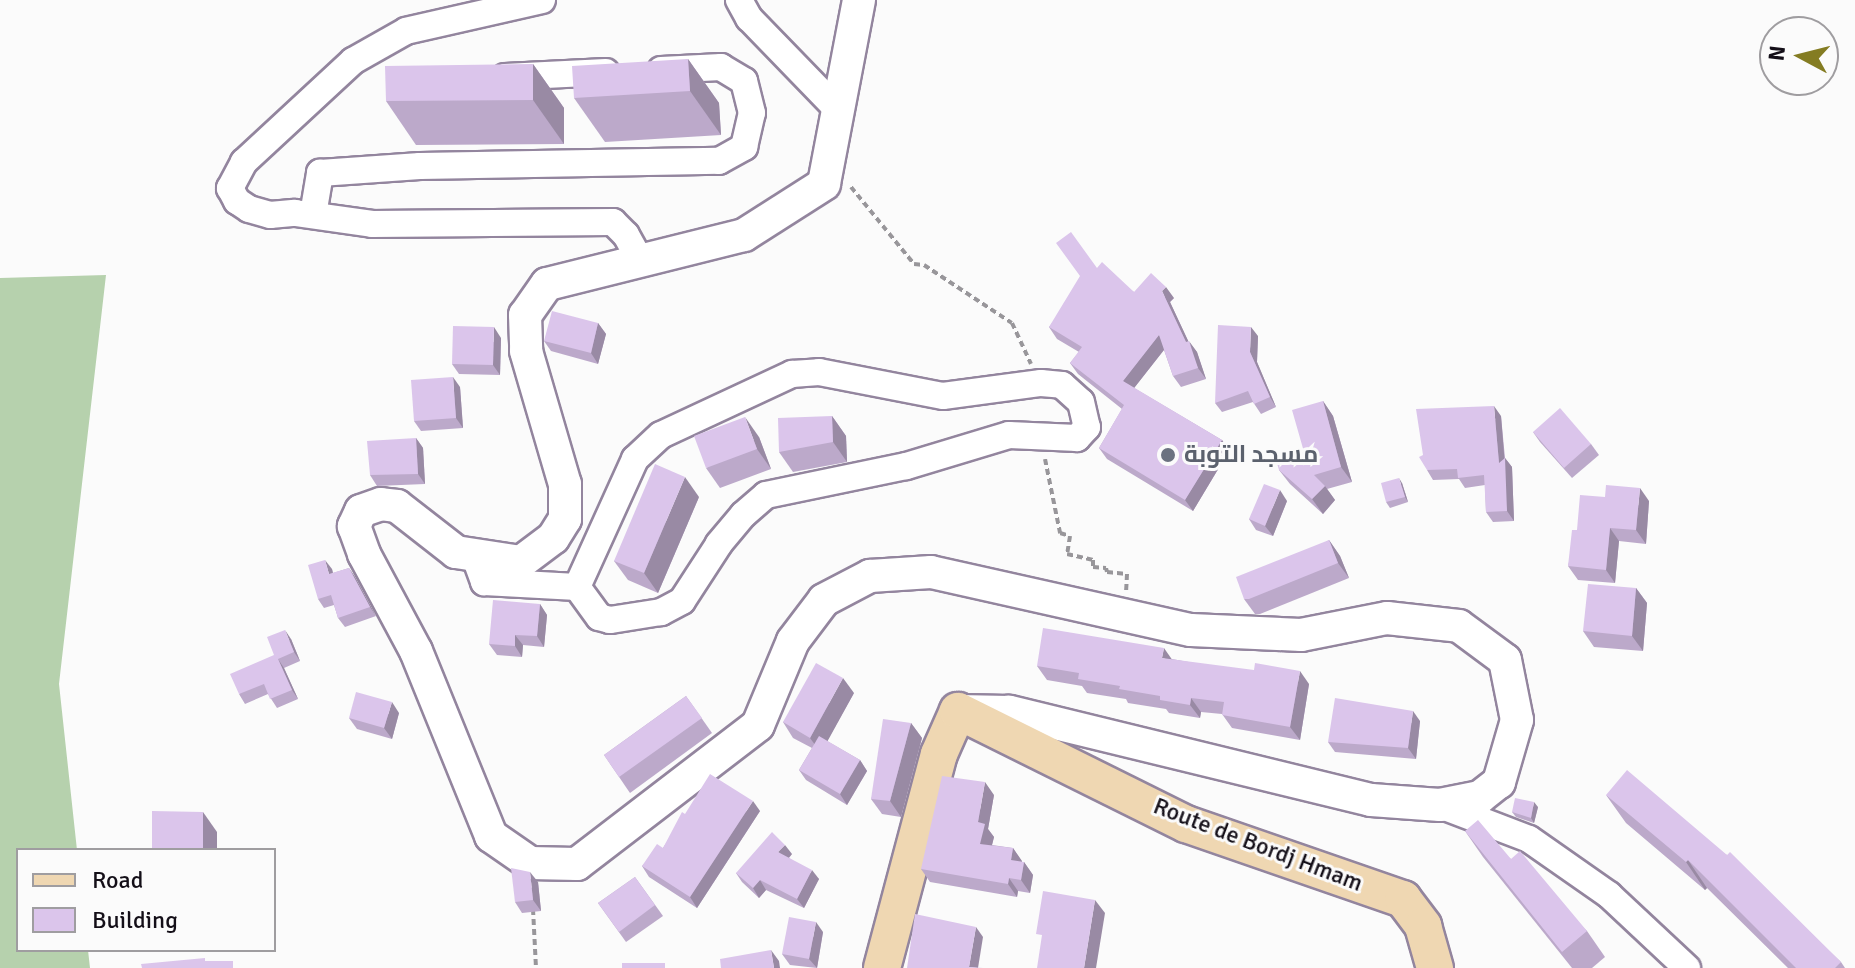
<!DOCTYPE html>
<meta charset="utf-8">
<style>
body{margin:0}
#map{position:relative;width:1855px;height:968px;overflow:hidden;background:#fbfbfb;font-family:Signika,Cairo,sans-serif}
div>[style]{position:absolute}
.forest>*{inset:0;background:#b6d1ad}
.path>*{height:4px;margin-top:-2px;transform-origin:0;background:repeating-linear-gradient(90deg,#98969a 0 6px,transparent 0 10px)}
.roads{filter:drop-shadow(2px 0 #93859e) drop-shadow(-2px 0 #93859e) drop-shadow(0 2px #93859e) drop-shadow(0 -2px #93859e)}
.minor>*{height:26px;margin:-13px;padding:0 13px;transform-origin:13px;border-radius:13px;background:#fff}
.tertiary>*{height:32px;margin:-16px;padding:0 16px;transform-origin:16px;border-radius:16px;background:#fff}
.secondary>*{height:36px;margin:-18px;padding:0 18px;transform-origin:18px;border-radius:18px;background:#efd7b2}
.wall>*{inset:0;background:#bca9ca}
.shaded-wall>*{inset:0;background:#998aa4}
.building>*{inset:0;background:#dbc5eb}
.dots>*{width:22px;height:22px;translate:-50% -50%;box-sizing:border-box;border:4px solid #fbfbfb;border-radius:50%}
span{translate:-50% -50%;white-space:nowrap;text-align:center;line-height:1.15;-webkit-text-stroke:6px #fbfbfb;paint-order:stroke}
.worship-label{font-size:24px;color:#5b616d;font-weight:700}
.left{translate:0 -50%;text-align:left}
.street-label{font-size:24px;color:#140f18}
.legend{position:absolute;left:16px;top:848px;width:260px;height:104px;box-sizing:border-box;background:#fbfbfb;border:2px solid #9f9da0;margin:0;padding:10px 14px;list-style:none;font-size:24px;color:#140f18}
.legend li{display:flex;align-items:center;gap:16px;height:40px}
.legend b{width:40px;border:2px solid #9f9da0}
.north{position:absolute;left:1759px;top:16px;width:80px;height:80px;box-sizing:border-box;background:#fbfbfb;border:2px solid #9f9da0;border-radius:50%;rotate:277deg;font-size:22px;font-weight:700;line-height:32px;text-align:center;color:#140f18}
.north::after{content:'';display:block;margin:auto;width:28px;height:36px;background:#847c22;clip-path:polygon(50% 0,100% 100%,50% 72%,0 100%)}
</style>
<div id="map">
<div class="forest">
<i style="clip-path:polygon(106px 275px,59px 684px,77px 850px,18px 850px,18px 950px,88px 950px,90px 968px,0 968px,0 278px)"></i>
</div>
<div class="path">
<i style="left:851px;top:187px;width:99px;rotate:50.7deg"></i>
<i style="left:914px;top:264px;width:10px;rotate:6deg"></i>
<i style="left:924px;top:265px;width:105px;rotate:33.4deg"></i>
<i style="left:1012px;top:323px;width:45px;rotate:65.1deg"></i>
<i style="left:1045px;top:459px;width:76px;rotate:78.5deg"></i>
<i style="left:1060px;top:533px;width:10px;rotate:17deg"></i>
<i style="left:1070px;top:536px;width:18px;rotate:99deg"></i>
<i style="left:1067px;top:554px;width:27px;rotate:13deg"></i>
<i style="left:1093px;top:560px;width:7px;rotate:90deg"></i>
<i style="left:1093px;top:567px;width:13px;rotate:4deg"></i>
<i style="left:1106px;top:568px;width:4px;rotate:76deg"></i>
<i style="left:1107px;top:572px;width:20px;rotate:6deg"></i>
<i style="left:1127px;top:574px;width:17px;rotate:93deg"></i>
<i style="left:533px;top:909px;width:59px;rotate:87.1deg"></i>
</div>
<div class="roads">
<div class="minor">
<i style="left:542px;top:0;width:139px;rotate:167.2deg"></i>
<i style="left:406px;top:31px;width:61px;rotate:150.5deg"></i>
<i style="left:353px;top:61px;width:149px;rotate:137.2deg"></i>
<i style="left:244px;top:162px;width:30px;rotate:118deg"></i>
<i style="left:230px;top:188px;width:15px;rotate:62deg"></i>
<i style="left:237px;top:201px;width:14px;rotate:34deg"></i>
<i style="left:249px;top:209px;width:22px;rotate:16deg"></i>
<i style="left:270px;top:215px;width:25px;rotate:-5deg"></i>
<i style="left:295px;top:213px;width:78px;rotate:8.1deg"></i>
<i style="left:372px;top:224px;width:241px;rotate:-0.5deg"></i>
<i style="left:613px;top:222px;width:18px;rotate:45deg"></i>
<i style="left:626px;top:235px;width:29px;rotate:61deg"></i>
<i style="left:739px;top:0;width:21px;rotate:61deg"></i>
<i style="left:749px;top:18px;width:129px;rotate:45.9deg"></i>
<i style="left:505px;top:77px;width:101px;rotate:-2.8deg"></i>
<i style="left:313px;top:215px;width:43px;rotate:-80.5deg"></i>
<i style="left:320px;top:173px;width:100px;rotate:-4deg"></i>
<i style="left:420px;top:166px;width:299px;rotate:-1deg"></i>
<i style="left:719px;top:161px;width:29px;rotate:-29deg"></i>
<i style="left:744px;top:147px;width:35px;rotate:-77deg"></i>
<i style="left:752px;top:113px;width:33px;rotate:-104deg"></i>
<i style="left:744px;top:81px;width:27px;rotate:-149deg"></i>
<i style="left:721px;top:67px;width:60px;rotate:177.1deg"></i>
<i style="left:475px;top:557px;width:27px;rotate:70deg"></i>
<i style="left:484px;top:582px;width:93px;rotate:3.1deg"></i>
<i style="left:577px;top:587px;width:141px;rotate:-65.6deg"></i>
<i style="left:635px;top:459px;width:35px;rotate:-43deg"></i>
<i style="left:661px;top:435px;width:145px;rotate:-25deg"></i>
<i style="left:792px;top:374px;width:27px;rotate:-4deg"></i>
<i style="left:819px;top:372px;width:126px;rotate:11deg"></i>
<i style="left:943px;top:396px;width:99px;rotate:-7.6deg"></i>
<i style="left:1041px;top:383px;width:21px;rotate:5deg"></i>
<i style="left:1062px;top:385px;width:25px;rotate:42deg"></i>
<i style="left:1081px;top:402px;width:26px;rotate:77deg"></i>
<i style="left:1087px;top:427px;width:15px;rotate:132deg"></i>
<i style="left:1077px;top:438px;width:68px;rotate:-177.5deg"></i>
<i style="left:1009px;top:435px;width:108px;rotate:163.2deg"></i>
<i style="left:906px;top:466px;width:143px;rotate:168.3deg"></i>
<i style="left:766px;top:495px;width:30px;rotate:139deg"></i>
<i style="left:743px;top:515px;width:38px;rotate:130deg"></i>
<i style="left:719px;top:544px;width:68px;rotate:123deg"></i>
<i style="left:682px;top:601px;width:24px;rotate:152deg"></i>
<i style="left:661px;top:612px;width:52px;rotate:171.1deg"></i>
<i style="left:610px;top:620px;width:11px;rotate:-165deg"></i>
<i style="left:599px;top:617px;width:37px;rotate:-126deg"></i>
<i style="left:1440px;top:805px;width:95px;rotate:20.9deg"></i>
<i style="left:1529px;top:839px;width:98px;rotate:35deg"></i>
<i style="left:1609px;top:895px;width:107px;rotate:43.1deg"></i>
</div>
<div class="tertiary">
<i style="left:859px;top:0;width:187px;rotate:100.8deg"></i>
<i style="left:824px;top:184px;width:95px;rotate:147.5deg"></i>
<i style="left:744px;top:235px;width:203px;rotate:166deg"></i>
<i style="left:547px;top:284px;width:38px;rotate:125deg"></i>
<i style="left:525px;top:315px;width:36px;rotate:88deg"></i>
<i style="left:526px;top:351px;width:139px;rotate:73.7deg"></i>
<i style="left:565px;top:484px;width:35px;rotate:90deg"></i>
<i style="left:565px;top:519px;width:22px;rotate:122deg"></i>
<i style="left:553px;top:538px;width:40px;rotate:143deg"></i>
<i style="left:521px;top:562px;width:66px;rotate:-171.3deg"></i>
<i style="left:456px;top:552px;width:75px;rotate:-142.1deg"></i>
<i style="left:397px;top:506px;width:16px;rotate:-173deg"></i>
<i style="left:381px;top:504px;width:21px;rotate:161deg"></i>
<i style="left:361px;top:511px;width:17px;rotate:115deg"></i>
<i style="left:354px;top:526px;width:30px;rotate:70deg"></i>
<i style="left:364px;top:554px;width:110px;rotate:61.8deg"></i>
<i style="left:416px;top:651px;width:200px;rotate:67.9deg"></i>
<i style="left:491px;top:836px;width:47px;rotate:34.7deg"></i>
<i style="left:530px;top:863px;width:47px;rotate:1.2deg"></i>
<i style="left:577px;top:864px;width:228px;rotate:-37.5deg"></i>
<i style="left:758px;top:725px;width:91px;rotate:-67.4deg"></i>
<i style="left:793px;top:641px;width:51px;rotate:-52.9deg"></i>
<i style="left:824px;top:600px;width:52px;rotate:-27.6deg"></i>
<i style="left:870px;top:576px;width:61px;rotate:-3.8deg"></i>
<i style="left:931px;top:572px;width:266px;rotate:12.6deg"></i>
<i style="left:1191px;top:630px;width:110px;rotate:2.6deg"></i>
<i style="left:1301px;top:635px;width:88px;rotate:-11.2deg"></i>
<i style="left:1387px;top:618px;width:72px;rotate:6.3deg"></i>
<i style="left:1459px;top:626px;width:57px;rotate:36.5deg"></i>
<i style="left:1505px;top:660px;width:61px;rotate:78.7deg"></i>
<i style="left:1517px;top:720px;width:65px;rotate:106.2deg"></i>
<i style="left:1499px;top:782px;width:24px;rotate:142deg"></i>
<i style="left:1480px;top:797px;width:41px;rotate:168.7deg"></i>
<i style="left:1440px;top:805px;width:69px;rotate:-175.9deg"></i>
<i style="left:1371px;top:800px;width:373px;rotate:-166.3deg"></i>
<i style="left:1009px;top:712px;width:51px;rotate:-178.9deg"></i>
</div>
<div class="secondary">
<i style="left:882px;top:968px;width:221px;rotate:-75.1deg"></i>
<i style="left:939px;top:754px;width:47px;rotate:-66.2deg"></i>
<i style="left:958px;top:711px;width:254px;rotate:26.4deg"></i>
<i style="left:1186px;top:824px;width:230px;rotate:19.1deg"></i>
<i style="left:1403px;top:899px;width:34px;rotate:53deg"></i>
<i style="left:1423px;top:926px;width:44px;rotate:74.1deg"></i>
</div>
</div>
<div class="wall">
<i style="clip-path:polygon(688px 59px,719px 103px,721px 135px,605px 142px,574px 98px)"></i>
<i style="clip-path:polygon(533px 64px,564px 108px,564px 144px,416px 145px,386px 101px)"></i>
<i style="clip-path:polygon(1097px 268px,1134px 292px,1174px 298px,1170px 302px,1188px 341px,1197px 352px,1206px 379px,1181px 387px,1173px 376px,1164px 350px,1134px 388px,1222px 440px,1229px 451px,1193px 511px,1107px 459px,1099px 448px,1122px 409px,1078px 374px,1070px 363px,1079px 352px,1057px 339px,1049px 327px)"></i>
<i style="clip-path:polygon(598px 323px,606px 334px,598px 364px,551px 351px,544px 341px)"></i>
<i style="clip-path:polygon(1258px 336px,1257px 362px,1276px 407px,1261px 414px,1253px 402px,1222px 412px,1215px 403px)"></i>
<i style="clip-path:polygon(501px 338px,500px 375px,459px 374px,452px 364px)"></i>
<i style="clip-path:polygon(460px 387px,463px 428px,421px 431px,414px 421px)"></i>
<i style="clip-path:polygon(1323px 401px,1333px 416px,1352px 482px,1327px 489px,1335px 500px,1323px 514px,1290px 484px,1279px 470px,1304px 452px)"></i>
<i style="clip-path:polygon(832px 416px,846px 436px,847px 462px,793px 472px,779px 452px)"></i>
<i style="clip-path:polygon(1501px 416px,1505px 458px,1512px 467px,1514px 521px,1493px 522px,1486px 512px,1485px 485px,1465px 488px,1459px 479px,1433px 480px,1427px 470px)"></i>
<i style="clip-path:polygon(1533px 432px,1591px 444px,1599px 455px,1572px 478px,1540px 442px)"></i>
<i style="clip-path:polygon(759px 437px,771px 469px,720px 488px,706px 468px)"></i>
<i style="clip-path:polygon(416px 438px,423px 448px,425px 484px,377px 486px,370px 475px)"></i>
<i style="clip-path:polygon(1402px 483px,1408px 502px,1390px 508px,1386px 502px)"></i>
<i style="clip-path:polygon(699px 497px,658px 593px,628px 580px,614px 561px)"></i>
<i style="clip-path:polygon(1287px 501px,1273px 536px,1256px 530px,1249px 519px)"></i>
<i style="clip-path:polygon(1649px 501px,1646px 544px,1619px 541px,1615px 583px,1578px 580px,1568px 566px,1577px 530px)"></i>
<i style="clip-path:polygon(1329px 540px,1340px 556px,1349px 578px,1260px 614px,1255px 614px,1244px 599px)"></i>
<i style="clip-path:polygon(349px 568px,355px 577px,376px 616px,345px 627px,338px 618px,334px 605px,324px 608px,318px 599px,332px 569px,333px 573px)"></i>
<i style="clip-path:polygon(1636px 588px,1647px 603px,1643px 651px,1594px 647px,1583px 631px)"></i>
<i style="clip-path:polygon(540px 604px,547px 615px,544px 647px,523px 645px,522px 657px,497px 655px,489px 644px)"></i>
<i style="clip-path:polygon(291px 639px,300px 661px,284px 668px,298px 699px,277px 708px,268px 694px,245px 704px,239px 694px)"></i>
<i style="clip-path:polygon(1172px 659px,1309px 684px,1300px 740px,1232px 728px,1222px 714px,1201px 712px,1200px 718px,1169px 713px,1166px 709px,1128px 703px,1126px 699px,1087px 693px,1082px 686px,1047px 680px,1037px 666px)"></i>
<i style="clip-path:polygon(854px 693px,827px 741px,860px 760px,867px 771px,847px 805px,806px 780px,799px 770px,812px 748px,793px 738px,783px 722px)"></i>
<i style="clip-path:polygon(686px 696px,712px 733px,630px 793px,604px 755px)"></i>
<i style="clip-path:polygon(399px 713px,392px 739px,357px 729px,349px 718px)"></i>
<i style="clip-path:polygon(1420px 721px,1416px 759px,1335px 752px,1328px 742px)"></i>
<i style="clip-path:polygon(911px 723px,922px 738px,901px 817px,882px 814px,871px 799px)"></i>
<i style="clip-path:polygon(994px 795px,988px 829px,994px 837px,992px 845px,1013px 848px,1022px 862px,1024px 862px,1033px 875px,1030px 893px,1018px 891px,1017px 897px,930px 882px,921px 869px)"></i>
<i style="clip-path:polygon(1606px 795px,1727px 855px,1841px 962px,1845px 968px,1788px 968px,1707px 888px,1705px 890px,1626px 823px)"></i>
<i style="clip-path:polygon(1538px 807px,1534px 823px,1516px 817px,1512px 812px)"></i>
<i style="clip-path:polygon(760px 811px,697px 908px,649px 877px,642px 866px,663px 848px,685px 814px)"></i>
<i style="clip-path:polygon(1465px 831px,1511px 859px,1587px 931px,1605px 957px,1592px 968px,1572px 968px,1483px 857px)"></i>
<i style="clip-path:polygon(792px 854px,789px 858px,819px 879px,804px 908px,766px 890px,759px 898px,742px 882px,736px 873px)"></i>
<i style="clip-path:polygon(635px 877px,663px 916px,626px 942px,598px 903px)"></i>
<i style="clip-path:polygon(538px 882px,541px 911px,522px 913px,515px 902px)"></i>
<i style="clip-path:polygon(823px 932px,817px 968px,790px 965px,782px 954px)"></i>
</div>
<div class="shaded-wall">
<i style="clip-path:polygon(688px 59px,719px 103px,721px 135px,690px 91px)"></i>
<i style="clip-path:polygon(533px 64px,564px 108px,564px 144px,533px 100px)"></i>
<i style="clip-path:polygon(1166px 287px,1174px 298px,1170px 302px,1192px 349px,1189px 341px,1197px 352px,1206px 379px,1198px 368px,1162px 291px)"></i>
<i style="clip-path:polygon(598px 323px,606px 334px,598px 364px,591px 353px)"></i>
<i style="clip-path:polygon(494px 327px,501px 338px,500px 375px,493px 365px)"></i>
<i style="clip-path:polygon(1251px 327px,1258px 336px,1257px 362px,1276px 407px,1270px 397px,1250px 352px)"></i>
<i style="clip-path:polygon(1159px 335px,1167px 346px,1131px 392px,1123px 381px)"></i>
<i style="clip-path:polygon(453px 377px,460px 387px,463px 428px,456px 418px)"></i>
<i style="clip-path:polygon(1323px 401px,1333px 416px,1352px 482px,1341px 467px)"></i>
<i style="clip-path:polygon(1494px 406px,1501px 416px,1505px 466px,1505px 458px,1512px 467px,1514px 521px,1507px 511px,1499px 463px)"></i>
<i style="clip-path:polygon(832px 416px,846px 436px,847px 462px,833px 442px)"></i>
<i style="clip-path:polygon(745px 417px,759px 437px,771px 469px,757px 449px)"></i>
<i style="clip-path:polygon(416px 438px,423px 448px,425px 484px,418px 474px)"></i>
<i style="clip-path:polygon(1222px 440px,1229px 451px,1193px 511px,1185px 500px)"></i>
<i style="clip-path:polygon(685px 477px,699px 497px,658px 593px,644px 573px)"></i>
<i style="clip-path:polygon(1399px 478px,1402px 483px,1408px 502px,1405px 497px)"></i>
<i style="clip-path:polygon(1325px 486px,1335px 500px,1323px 514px,1312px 499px)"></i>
<i style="clip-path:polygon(1640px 488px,1649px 501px,1646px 544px,1636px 530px)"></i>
<i style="clip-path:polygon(1280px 490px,1287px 501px,1273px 536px,1265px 526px)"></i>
<i style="clip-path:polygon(1610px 528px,1619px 541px,1615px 583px,1606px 570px)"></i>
<i style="clip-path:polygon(1329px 540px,1340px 556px,1349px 578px,1338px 563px)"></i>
<i style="clip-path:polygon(325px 560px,332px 569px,335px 583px,329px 574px)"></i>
<i style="clip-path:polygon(349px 568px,355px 577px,376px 616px,370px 607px)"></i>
<i style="clip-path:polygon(1636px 588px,1647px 603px,1643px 651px,1632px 636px)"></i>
<i style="clip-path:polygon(540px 604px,547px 615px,544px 647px,537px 636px)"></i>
<i style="clip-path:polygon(285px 630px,291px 639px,300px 661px,294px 652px)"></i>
<i style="clip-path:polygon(515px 635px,523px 645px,522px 657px,515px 646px)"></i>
<i style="clip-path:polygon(1164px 648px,1173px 661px,1162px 658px)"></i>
<i style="clip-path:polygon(278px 659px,284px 668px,298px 699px,292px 690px)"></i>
<i style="clip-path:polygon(1300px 671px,1309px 684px,1300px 740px,1290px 727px)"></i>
<i style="clip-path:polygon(843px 678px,854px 693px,821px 753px,810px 738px)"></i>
<i style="clip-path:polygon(1191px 698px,1201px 712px,1200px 718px,1190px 705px)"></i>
<i style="clip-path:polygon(392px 702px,399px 713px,392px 739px,384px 728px)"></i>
<i style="clip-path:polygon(1413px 711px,1420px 721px,1416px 759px,1408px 748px)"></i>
<i style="clip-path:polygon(911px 723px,922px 738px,901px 817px,890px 801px)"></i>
<i style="clip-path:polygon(860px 760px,867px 771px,847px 805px,840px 794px)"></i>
<i style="clip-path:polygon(985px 782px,994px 795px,988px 829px,994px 837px,989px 857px,980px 844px,978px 822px)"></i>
<i style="clip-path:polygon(753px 801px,760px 811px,697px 908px,690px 897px)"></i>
<i style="clip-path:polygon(1534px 802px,1538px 807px,1534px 823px,1531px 818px)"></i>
<i style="clip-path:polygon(203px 812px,217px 832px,217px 850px,203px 850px)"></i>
<i style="clip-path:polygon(785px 845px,792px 854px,785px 862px,778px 852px)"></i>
<i style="clip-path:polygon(1013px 848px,1022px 861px,1020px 873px,1011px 860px)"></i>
<i style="clip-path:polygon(1688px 860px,1707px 888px,1705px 890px,1686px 862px)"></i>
<i style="clip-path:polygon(1024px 862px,1033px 875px,1030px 893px,1021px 880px)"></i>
<i style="clip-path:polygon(812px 870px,819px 879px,804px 908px,797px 899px)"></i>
<i style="clip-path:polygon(530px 872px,538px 882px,541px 911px,533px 900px)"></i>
<i style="clip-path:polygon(1009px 878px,1018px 891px,1017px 897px,1008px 884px)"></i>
<i style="clip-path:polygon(760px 880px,766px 890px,759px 898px,753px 888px)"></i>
<i style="clip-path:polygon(1095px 900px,1105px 913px,1096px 968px,1084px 968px)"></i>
<i style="clip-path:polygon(816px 922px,823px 932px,817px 968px,809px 959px)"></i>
<i style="clip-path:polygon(976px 927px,983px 937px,978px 968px,969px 967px)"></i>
<i style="clip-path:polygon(771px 950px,779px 961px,780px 968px,774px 968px)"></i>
</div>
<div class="building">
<i style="clip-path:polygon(688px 59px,690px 91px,574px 98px,572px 66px)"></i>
<i style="clip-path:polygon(533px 64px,533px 100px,386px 101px,385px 66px)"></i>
<i style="clip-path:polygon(1071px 232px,1097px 268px,1102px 262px,1134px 292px,1151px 273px,1166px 287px,1162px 291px,1186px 342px,1189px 341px,1198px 368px,1173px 376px,1159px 335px,1123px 381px,1222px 440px,1185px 500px,1099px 448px,1124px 405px,1070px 363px,1082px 347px,1049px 327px,1080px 276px,1056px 243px)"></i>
<i style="clip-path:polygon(552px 311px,598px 323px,591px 353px,544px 341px)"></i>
<i style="clip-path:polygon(1218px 325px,1251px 327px,1250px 352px,1270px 397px,1254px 404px,1248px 391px,1215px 403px)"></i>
<i style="clip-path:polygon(453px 326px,494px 327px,493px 365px,452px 364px)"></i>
<i style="clip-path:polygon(453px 377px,456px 418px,414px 421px,411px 380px)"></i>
<i style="clip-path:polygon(1323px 401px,1341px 467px,1314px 475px,1325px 486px,1312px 499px,1279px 470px,1276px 460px,1304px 452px,1292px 410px)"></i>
<i style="clip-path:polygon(1494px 406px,1499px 463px,1505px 458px,1507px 511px,1486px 512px,1484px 475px,1458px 478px,1457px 469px,1427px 470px,1419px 457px,1423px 455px,1416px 409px)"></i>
<i style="clip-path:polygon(1560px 408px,1591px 444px,1564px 468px,1533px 432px)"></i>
<i style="clip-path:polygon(832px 416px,833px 442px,779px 452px,778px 418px)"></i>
<i style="clip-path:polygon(745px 417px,757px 449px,706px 468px,694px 436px)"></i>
<i style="clip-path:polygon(416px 438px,418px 474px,370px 475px,367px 441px)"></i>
<i style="clip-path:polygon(655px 464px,685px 477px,644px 573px,614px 561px)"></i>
<i style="clip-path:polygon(1399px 478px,1405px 497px,1386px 502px,1381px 483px)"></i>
<i style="clip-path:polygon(1264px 484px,1280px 490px,1265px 526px,1249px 519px)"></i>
<i style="clip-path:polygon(1606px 485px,1640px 488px,1636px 530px,1610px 528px,1606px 570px,1568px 566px,1572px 530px,1577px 530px,1580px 495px,1605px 497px)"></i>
<i style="clip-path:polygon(1329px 540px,1338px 563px,1249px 599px,1244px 599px,1236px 577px)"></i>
<i style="clip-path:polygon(325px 560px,329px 574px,349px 568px,370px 607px,338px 618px,331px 595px,318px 599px,308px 565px)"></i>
<i style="clip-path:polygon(1588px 584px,1636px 588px,1632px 636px,1583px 631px)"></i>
<i style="clip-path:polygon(493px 600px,540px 604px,537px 636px,515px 635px,515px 646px,489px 644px)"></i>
<i style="clip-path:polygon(1043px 628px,1164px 648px,1162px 658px,1254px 670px,1255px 663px,1300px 671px,1290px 727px,1222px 715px,1224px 702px,1191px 698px,1190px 705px,1160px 700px,1160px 696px,1119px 689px,1120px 686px,1078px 679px,1079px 673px,1037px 666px)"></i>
<i style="clip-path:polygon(285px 630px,294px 652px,278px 659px,292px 690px,270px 699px,264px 684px,239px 694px,230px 674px,274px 655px,267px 637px)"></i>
<i style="clip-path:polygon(816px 663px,843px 678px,810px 738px,783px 722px)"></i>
<i style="clip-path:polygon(356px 692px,392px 702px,384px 728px,349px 718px)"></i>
<i style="clip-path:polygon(686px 696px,702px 718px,619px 777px,604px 755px)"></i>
<i style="clip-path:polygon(1335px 698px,1413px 711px,1408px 748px,1328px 742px)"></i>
<i style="clip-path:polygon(883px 719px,911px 723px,890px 801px,871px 799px)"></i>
<i style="clip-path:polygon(819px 736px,860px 760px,840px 794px,799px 770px)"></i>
<i style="clip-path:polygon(1627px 770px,1727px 855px,1730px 852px,1841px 962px,1835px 968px,1796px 968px,1688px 860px,1686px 862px,1606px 795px)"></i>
<i style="clip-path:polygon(710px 774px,753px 801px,690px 897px,642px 866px,657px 844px,663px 848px,682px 812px,685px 814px)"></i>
<i style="clip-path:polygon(942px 776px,985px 782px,978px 822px,985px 824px,980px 844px,1013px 848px,1011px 860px,1024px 862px,1021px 880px,1009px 878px,1008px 884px,921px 869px)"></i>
<i style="clip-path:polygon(1515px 798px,1534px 802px,1531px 818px,1512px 812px)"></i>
<i style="clip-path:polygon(152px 811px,203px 812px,203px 850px,130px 850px,130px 849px,152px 849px)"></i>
<i style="clip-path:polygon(1478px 820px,1511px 859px,1520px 851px,1587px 931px,1562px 952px,1465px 831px)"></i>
<i style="clip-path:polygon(772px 832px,785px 845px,778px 852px,812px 870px,797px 899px,760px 880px,753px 888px,736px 873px)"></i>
<i style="clip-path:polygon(511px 868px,530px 872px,533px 900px,515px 902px)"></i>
<i style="clip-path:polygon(635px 877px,655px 905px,619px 932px,598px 903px)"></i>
<i style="clip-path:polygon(1043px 891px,1095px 900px,1084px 968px,1037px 968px,1042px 935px,1036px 934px)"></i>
<i style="clip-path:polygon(915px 914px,976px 927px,969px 967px,983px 968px,907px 968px)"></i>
<i style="clip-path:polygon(789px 917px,816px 922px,809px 959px,782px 954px)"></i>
<i style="clip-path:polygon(771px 950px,774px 968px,721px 968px,720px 959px)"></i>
<i style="clip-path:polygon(205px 958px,205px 961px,233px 961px,233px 968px,142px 968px,141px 964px)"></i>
<i style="clip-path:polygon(622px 963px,665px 963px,665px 968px,622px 968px)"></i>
</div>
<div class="dots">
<i style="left:1168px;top:455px;background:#6b7280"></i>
</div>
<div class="worship-label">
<span class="left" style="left:1184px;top:455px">مسجد التوبة</span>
</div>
<div class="street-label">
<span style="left:1258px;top:845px;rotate:21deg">Route de Bordj Hmam</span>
</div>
<ul class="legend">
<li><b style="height:10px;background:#efd7b2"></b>Road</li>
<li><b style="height:22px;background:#dbc5eb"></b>Building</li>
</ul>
<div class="north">N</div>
</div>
